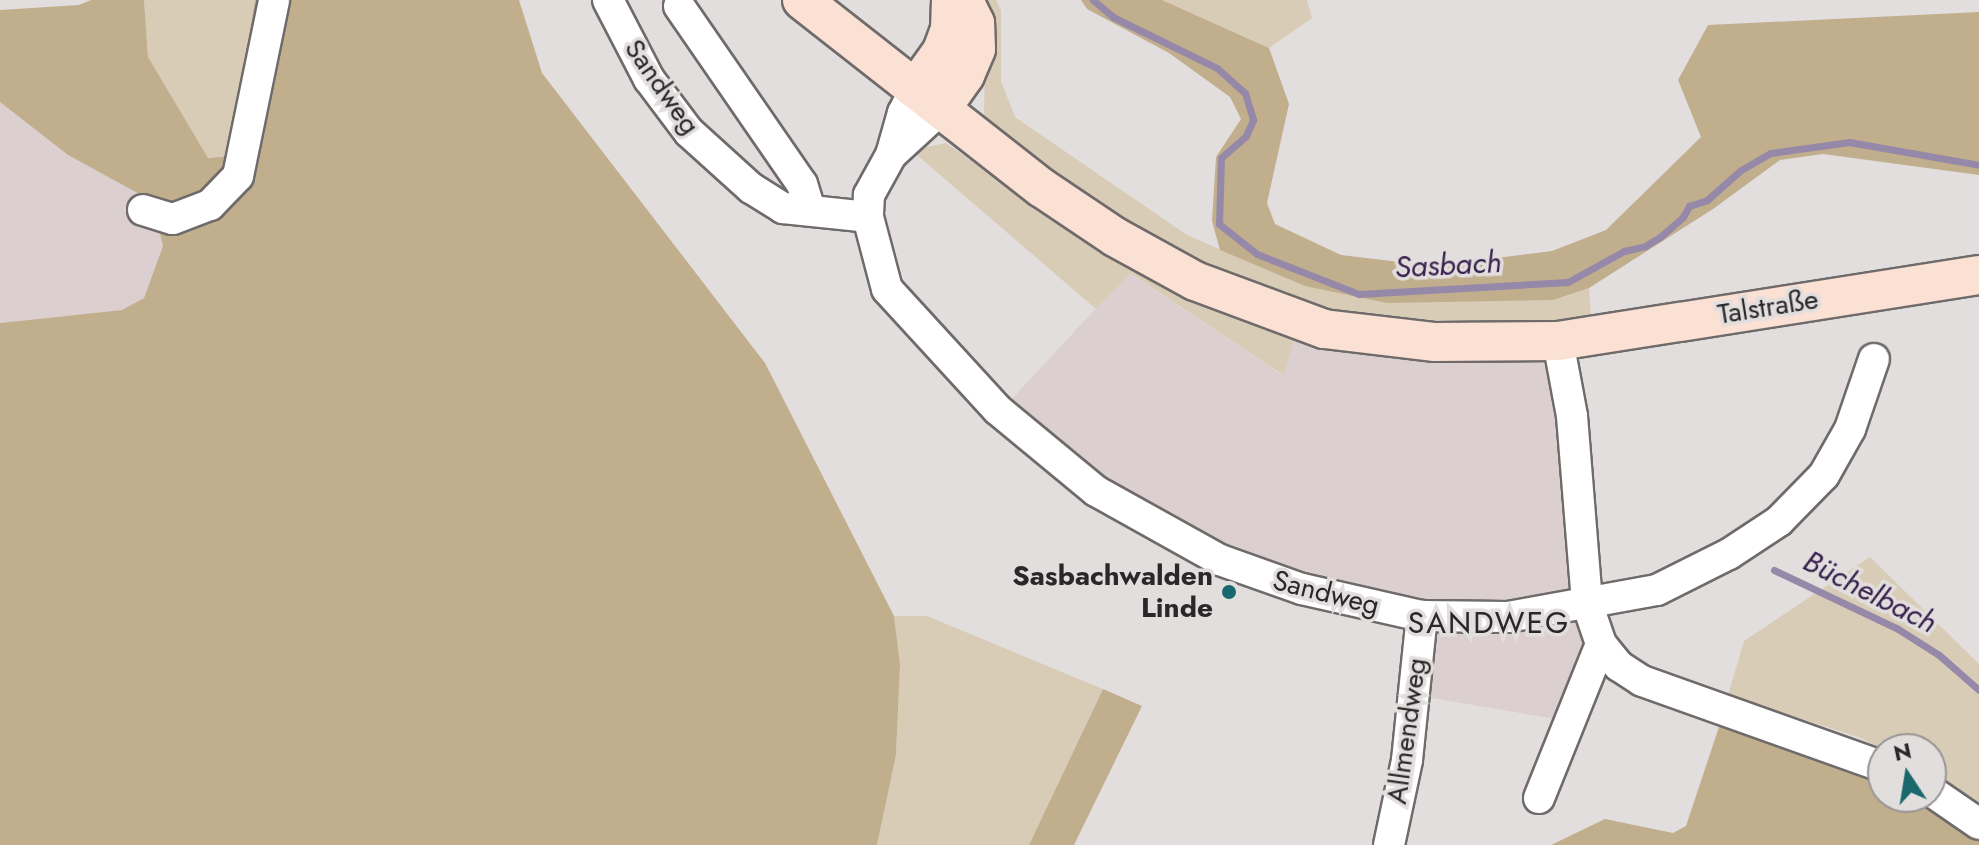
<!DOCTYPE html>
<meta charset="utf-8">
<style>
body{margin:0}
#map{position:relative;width:1979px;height:845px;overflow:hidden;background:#e3dede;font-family:Jost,sans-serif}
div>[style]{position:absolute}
.built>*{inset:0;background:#dccfd0}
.green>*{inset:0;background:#d9ccb7}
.forest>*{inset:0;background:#c1ae8d}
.stream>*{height:7px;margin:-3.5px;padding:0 3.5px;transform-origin:3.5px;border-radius:3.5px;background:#9688a8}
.roads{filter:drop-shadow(2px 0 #6f6b6b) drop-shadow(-2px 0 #6f6b6b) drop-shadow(0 2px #6f6b6b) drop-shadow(0 -2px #6f6b6b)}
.minor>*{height:30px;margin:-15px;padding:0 15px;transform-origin:15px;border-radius:15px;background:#fff}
.major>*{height:38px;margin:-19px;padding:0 19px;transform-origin:19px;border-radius:19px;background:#fbe0d4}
.dots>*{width:22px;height:22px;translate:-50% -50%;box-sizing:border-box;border:4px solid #e3dede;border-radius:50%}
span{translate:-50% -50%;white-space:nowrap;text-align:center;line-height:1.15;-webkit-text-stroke:7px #e3dede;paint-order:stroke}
.street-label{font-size:28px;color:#292728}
.poi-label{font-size:28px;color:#292728;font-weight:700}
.right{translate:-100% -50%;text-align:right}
.water-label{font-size:30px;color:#36204c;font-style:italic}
.neighbourhood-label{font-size:30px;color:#292728;letter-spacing:2px}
.north{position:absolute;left:1867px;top:733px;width:80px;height:80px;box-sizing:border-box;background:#e3dede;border:2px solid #999595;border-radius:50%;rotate:348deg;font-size:22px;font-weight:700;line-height:32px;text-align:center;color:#292728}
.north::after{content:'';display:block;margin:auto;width:28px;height:36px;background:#1a676d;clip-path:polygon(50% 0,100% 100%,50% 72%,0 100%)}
</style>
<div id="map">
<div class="built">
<i style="clip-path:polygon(0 102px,68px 155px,152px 201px,163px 246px,144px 298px,122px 310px,0 323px)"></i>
<i style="clip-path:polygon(1129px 273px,1282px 375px,1297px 331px,1564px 356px,1590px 641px,1561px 720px,1426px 697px,1429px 601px,1303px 576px,1203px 536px,1102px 483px,1007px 404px)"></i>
</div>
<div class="green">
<i style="clip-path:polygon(144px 0,255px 0,229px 156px,207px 158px,148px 57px)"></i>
<i style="clip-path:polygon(978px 0,996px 0,1001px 10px,1001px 81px,1015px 117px,1187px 235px,1305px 286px,1553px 300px,1589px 288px,1591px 316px,1533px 324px,1446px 325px,1314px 310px,1159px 250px,1058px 183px,984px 120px,985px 29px)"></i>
<i style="clip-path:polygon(1162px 0,1307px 0,1312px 18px,1269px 48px)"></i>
<i style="clip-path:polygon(946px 143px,1087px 243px,1185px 292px,1297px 331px,1283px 375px,1130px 273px,1096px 309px,911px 150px)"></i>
<i style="clip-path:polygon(1870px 557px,1979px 664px,1979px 807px,1931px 775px,1931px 749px,1884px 749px,1858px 737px,1728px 695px,1744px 641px)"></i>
<i style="clip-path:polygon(894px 616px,927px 616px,1103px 689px,1029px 845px,877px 845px,896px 755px,900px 664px)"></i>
</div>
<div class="forest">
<i style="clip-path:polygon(91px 0,144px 0,148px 57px,208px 158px,229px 156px,255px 0,519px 0,542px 73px,765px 363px,894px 616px,900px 664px,896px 755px,877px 845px,0 845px,0 323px,122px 310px,144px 298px,163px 246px,152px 201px,68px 155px,0 102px,0 10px,79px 5px)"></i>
<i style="clip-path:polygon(1081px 0,1162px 0,1269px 48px,1289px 104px,1267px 203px,1275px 224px,1341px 255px,1433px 266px,1552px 251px,1606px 230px,1701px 137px,1678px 80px,1708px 25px,1979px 12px,1979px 175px,1823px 154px,1780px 160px,1713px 209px,1589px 288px,1553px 300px,1387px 303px,1305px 286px,1220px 250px,1212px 221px,1216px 157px,1241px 119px,1230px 97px,1169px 53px,1087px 9px)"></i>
<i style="clip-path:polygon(1103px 689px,1142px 706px,1074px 845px,1029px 845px)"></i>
<i style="clip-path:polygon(1720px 724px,1843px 763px,1883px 785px,1883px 797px,1906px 797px,1979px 840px,1979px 845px,1551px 845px,1605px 819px,1673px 833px,1686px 826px)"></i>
</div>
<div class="stream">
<i style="left:1093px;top:0;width:26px;rotate:40deg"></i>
<i style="left:1113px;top:17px;width:116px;rotate:26.1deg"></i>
<i style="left:1217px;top:68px;width:38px;rotate:42deg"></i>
<i style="left:1245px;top:93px;width:28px;rotate:73deg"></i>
<i style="left:1253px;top:120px;width:17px;rotate:114deg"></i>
<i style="left:1246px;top:136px;width:33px;rotate:139deg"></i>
<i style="left:1221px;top:158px;width:66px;rotate:91.7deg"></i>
<i style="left:1219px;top:224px;width:48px;rotate:38.3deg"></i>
<i style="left:1257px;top:254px;width:110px;rotate:21.4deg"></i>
<i style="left:1359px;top:294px;width:209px;rotate:-3.3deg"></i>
<i style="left:1568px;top:282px;width:64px;rotate:-29deg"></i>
<i style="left:1624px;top:251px;width:22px;rotate:-13deg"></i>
<i style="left:1645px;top:246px;width:17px;rotate:-31deg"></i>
<i style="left:1660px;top:237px;width:30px;rotate:-41deg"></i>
<i style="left:1683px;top:217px;width:13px;rotate:-61deg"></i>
<i style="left:1689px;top:206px;width:19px;rotate:-18deg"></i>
<i style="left:1707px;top:200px;width:45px;rotate:-41.4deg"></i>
<i style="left:1741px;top:170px;width:34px;rotate:-30deg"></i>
<i style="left:1771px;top:153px;width:79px;rotate:-8deg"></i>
<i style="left:1849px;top:142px;width:132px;rotate:10deg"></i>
<i style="left:1774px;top:570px;width:137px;rotate:25.4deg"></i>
<i style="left:1898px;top:629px;width:49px;rotate:32.4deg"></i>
<i style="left:1939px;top:655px;width:53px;rotate:41.2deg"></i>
</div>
<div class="roads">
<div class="minor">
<i style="left:608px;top:0;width:89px;rotate:62.6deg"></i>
<i style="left:649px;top:79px;width:66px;rotate:53deg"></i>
<i style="left:689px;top:132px;width:84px;rotate:42.1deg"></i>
<i style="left:751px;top:188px;width:38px;rotate:32deg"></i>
<i style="left:783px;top:208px;width:85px;rotate:6deg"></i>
<i style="left:679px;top:6px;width:216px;rotate:55.4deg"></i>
<i style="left:802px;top:184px;width:24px;rotate:73deg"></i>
<i style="left:941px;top:109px;width:68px;rotate:137.4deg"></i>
<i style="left:891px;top:155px;width:46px;rotate:118.8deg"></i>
<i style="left:869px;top:195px;width:22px;rotate:93deg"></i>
<i style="left:868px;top:217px;width:74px;rotate:75.2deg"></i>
<i style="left:887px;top:289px;width:164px;rotate:47.5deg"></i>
<i style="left:998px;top:410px;width:127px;rotate:39.6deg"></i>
<i style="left:1096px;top:491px;width:142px;rotate:29.1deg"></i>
<i style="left:1220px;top:560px;width:87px;rotate:19.5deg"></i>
<i style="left:1302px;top:589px;width:123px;rotate:12.7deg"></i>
<i style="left:1422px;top:616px;width:86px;rotate:0.7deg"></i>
<i style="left:1508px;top:617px;width:151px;rotate:-10.3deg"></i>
<i style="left:1657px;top:590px;width:80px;rotate:-26.6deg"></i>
<i style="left:1729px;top:554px;width:60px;rotate:-33.4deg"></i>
<i style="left:1779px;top:521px;width:64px;rotate:-45.6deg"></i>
<i style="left:1824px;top:475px;width:53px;rotate:-60.5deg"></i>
<i style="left:1850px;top:429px;width:74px;rotate:-71.1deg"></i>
<i style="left:891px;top:155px;width:44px;rotate:-74.1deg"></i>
<i style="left:903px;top:113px;width:27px;rotate:-63deg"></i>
<i style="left:143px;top:210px;width:31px;rotate:17deg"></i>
<i style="left:173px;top:219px;width:40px;rotate:-21deg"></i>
<i style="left:210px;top:205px;width:40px;rotate:-46deg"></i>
<i style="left:238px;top:176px;width:180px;rotate:-78.4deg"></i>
<i style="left:1558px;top:341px;width:76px;rotate:79.4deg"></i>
<i style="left:1572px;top:416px;width:188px;rotate:85.4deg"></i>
<i style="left:1587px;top:603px;width:43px;rotate:71.1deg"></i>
<i style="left:1601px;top:644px;width:28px;rotate:51deg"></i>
<i style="left:1619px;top:666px;width:27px;rotate:33deg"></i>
<i style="left:1642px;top:681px;width:256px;rotate:19.6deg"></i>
<i style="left:1931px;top:791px;width:58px;rotate:34.5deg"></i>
<i style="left:1539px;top:798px;width:166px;rotate:-68.1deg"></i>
<i style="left:1389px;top:845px;width:87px;rotate:-78deg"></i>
<i style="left:1407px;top:760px;width:145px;rotate:-84.1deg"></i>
</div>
<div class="major">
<i style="left:802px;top:0;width:305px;rotate:38.1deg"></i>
<i style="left:1042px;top:188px;width:88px;rotate:33.9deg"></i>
<i style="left:1115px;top:237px;width:91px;rotate:28.8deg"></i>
<i style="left:1195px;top:281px;width:138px;rotate:20.4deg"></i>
<i style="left:1324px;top:329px;width:112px;rotate:6.7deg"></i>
<i style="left:1435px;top:342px;width:123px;rotate:-0.5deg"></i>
<i style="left:1558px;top:341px;width:426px;rotate:-8.9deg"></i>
<i style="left:915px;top:89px;width:47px;rotate:-54.6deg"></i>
<i style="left:942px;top:51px;width:23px;rotate:-70deg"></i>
<i style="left:950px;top:29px;width:29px;rotate:-88deg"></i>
<i style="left:941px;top:109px;width:42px;rotate:-54.8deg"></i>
<i style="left:965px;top:75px;width:28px;rotate:-67deg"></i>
<i style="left:976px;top:49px;width:26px;rotate:-92deg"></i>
<i style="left:975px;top:23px;width:25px;rotate:-116deg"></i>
</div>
</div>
<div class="dots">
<i style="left:1229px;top:592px;background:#1a676d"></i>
</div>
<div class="street-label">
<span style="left:662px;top:87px;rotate:55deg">Sandweg</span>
<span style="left:1768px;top:307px;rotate:-9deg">Talstraße</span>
<span style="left:1326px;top:593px;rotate:14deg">Sandweg</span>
<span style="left:1407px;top:731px;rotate:-82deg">Allmendweg</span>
</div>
<div class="poi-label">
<span class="right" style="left:1213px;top:592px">Sasbachwalden<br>Linde</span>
</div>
<div class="water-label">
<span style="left:1448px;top:265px;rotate:-3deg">Sasbach</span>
<span style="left:1870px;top:592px;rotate:27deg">Büchelbach</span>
</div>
<div class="neighbourhood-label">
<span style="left:1489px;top:623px">SANDWEG</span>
</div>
<div class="north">N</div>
</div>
